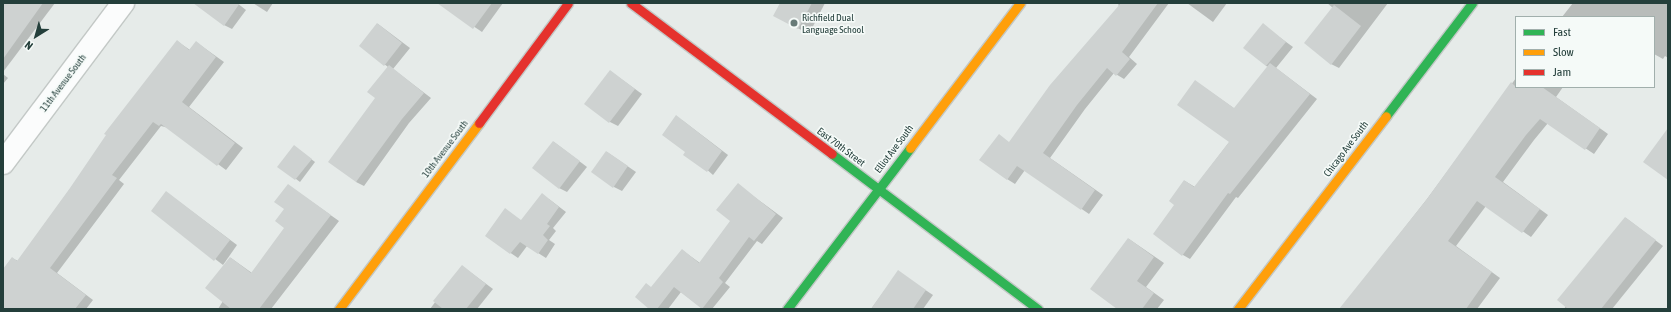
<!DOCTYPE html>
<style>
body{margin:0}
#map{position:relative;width:1671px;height:312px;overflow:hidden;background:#e6ebe9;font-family:"Asap Condensed",sans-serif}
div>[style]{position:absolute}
.shadow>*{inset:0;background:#0003}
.building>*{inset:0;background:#ced2d1}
.roads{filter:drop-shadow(1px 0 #c3c8c6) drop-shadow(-1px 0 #c3c8c6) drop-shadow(0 1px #c3c8c6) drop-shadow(0 -1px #c3c8c6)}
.street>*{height:22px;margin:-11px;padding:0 11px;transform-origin:11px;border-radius:11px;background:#fbfcfc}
.fast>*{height:9px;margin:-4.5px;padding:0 4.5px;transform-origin:4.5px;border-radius:4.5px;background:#30b455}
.slow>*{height:9px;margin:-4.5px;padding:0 4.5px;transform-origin:4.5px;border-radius:4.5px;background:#ff9f0a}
.jam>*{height:9px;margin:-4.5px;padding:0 4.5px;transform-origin:4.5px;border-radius:4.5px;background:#e5322d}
.dots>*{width:11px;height:11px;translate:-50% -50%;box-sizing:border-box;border:2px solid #f5faf8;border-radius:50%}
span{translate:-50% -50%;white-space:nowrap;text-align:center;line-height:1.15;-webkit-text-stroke:3.5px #f5faf8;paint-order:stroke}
.poi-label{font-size:10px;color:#243f3b}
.left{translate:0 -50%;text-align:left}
.street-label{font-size:10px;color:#243f3b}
.frame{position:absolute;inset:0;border:4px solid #243f3b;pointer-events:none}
.legend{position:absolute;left:1515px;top:16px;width:140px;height:72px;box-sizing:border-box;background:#f5faf8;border:1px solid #a1afac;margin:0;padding:5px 7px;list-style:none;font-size:12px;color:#243f3b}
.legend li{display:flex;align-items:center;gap:8px;height:20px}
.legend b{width:20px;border:1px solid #a1afac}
.north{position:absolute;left:16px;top:16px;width:40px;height:40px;-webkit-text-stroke:3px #f5faf8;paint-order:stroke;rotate:217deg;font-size:11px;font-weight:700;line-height:16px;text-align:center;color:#243f3b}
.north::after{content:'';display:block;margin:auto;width:14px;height:18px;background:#243f3b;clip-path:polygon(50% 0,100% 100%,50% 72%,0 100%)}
</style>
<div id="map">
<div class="shadow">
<i style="clip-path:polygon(3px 3px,55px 3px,3px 72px)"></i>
<i style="clip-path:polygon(207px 3px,237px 3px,246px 10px,232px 29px,224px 25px)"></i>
<i style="clip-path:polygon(253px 3px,273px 3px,267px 12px)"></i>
<i style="clip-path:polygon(443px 3px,503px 3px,482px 32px,442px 5px)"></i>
<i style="clip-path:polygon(781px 3px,825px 3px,809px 34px,784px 21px)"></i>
<i style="clip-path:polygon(1118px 3px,1169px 3px,1129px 57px,1137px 64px,1124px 79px,1114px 73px,1085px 109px,1050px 158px,1103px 195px,1089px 214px,1025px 170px,1015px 184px,1007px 179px,1010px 143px,1119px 7px)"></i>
<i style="clip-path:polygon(1187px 3px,1227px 3px,1213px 22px)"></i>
<i style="clip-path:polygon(1327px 3px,1388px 3px,1339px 68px,1331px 64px,1333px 8px)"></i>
<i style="clip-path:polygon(1573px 3px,1668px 3px,1668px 58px,1665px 56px,1663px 59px,1654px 54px,1654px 17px,1562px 17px)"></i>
<i style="clip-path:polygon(378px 24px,410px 48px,393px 69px,431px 98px,409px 123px,364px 186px,356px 182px,376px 98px,388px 67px,361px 46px)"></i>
<i style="clip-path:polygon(1263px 25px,1293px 47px,1276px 68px,1317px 99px,1238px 198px,1236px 197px,1190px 259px,1183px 255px,1176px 205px,1185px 181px,1195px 187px,1230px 141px,1195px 81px,1235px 109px,1269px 67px,1266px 66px)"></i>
<i style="clip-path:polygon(177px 41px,190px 50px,196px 42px,224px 62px,189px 107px,243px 148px,226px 170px,169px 128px,161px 126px,119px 180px,124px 184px,57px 273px,93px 300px,86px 309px,3px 309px,3px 270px,12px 258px,18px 261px)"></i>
<i style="clip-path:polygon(610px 71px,642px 94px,618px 126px,610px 122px)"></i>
<i style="clip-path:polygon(3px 74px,8px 78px,3px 84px)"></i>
<i style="clip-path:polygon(1516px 78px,1516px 87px,1563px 87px,1556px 97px,1608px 134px,1594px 154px,1548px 123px,1534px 140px,1503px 182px,1548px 215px,1531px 237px,1486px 206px,1456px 246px,1500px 278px,1477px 309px,1341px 309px,1427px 199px)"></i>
<i style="clip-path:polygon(682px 120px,728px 155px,713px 175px,687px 152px)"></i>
<i style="clip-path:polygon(554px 142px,587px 167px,567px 192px,559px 188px)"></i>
<i style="clip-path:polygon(294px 146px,315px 162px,300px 182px,279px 166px)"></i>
<i style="clip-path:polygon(607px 152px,636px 172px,622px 191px,614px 187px)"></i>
<i style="clip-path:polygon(288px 185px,339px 221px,271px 309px,218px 309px,223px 301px,231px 258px,252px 273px,286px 228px)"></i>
<i style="clip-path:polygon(738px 185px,783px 218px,762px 244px,757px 241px,725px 283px,730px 287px,712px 309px,703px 309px,681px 292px,668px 309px,651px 309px,652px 288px,682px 250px,700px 263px,731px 221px)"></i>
<i style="clip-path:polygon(166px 192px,237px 245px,223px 265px,152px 211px)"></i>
<i style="clip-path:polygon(549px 199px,566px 212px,553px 228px,556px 231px,549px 240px,555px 244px,546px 258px,527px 246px,518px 258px,486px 236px,522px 221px)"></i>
<i style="clip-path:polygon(1626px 218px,1663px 246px,1612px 309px,1564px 309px)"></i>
<i style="clip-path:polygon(1129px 239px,1164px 263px,1146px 287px,1164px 300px,1157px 309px,1119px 309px)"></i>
<i style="clip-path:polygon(462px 266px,493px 289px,477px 309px,430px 309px)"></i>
<i style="clip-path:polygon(898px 272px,933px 295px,923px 309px,871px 309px)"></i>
</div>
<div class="building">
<i style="clip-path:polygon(3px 3px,43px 3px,3px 59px)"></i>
<i style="clip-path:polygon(193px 3px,240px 3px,224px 26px)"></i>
<i style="clip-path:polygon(437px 3px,492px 3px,473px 29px)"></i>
<i style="clip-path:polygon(780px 3px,812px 3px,798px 29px,773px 16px)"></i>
<i style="clip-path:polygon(1121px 3px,1158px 3px,1122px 52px,1130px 59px,1116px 76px,1107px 68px,1077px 105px,1043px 153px,1095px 190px,1081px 210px,1017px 166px,1007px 180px,979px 160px,999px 134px,1009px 142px,1050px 85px)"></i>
<i style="clip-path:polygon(1334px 5px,1361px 26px,1331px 65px,1304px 43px)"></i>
<i style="clip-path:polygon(377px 23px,402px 43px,384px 66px,359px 46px)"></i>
<i style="clip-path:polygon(1263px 23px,1286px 42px,1266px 66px,1243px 48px)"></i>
<i style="clip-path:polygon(177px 40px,189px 50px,196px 41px,216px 57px,182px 102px,235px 143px,217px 166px,161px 124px,159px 126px,153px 122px,112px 175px,117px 178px,50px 268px,86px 295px,75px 309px,3px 309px,3px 269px,12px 257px,17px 261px,70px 188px,106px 135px,104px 134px)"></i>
<i style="clip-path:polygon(1270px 63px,1310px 94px,1230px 194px,1228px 193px,1182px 256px,1153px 234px,1174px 205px,1169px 201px,1184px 180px,1194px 187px,1229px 142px,1177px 105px,1195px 80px,1234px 108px)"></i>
<i style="clip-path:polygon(389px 65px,424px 93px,402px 119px,356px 182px,328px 162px,375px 98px,367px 92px)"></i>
<i style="clip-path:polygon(610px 70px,635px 89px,609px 123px,584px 104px)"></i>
<i style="clip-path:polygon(1511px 82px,1516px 87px,1542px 87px,1600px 128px,1585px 150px,1540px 119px,1526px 135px,1495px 177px,1540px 209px,1522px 233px,1477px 201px,1448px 241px,1492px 272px,1466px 309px,1339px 309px,1427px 199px)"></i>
<i style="clip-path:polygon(676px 115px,722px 151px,707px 172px,683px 155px,685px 152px,662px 135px)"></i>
<i style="clip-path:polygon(1668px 128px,1668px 180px,1643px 162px)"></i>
<i style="clip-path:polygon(553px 141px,580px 161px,559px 189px,532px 168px)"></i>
<i style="clip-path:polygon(294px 145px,312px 159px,295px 180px,277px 167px)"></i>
<i style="clip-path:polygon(606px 151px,628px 166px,613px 188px,591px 172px)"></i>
<i style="clip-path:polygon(738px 183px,776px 214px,754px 241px,749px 237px,719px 278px,723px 282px,702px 309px,674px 287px,657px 309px,649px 309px,635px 297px,646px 283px,651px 287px,682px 249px,699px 263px,730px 221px,716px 210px)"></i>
<i style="clip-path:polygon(288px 184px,331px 215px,259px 309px,231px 309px,205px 288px,230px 257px,251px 273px,284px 228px,275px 221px,284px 209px,274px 202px)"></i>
<i style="clip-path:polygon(166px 191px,230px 240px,214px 261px,151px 211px)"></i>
<i style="clip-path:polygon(542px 193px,559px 207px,547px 224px,550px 226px,543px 235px,548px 240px,538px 254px,520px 242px,510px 254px,485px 236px,505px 208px,521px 220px)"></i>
<i style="clip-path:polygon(1625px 217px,1656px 240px,1601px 309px,1568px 309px,1557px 300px)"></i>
<i style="clip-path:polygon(1128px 238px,1154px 257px,1137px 281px,1154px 293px,1142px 309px,1117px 309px,1090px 289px)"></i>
<i style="clip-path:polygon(462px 265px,486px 284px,466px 309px,443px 309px,433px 301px)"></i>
<i style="clip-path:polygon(898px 270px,926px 290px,913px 309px,871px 309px)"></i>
</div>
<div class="roads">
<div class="street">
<i style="left:3px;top:163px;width:200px;rotate:-53.1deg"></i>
</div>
<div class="fast">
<i style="left:1386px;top:116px;width:142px;rotate:-52.7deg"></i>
<i style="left:832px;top:154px;width:258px;rotate:37deg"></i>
<i style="left:787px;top:309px;width:203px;rotate:-52.6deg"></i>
</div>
<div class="slow">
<i style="left:910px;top:148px;width:182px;rotate:-52.8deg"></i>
<i style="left:339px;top:309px;width:233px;rotate:-53deg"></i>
<i style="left:1238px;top:309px;width:243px;rotate:-52.5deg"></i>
</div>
<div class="jam">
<i style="left:631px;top:3px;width:251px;rotate:36.9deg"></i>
<i style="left:479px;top:123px;width:149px;rotate:-53.4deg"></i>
</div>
</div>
<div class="dots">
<i style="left:794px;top:23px;background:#687b78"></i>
</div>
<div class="poi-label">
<span class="left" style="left:802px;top:23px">Richfield Dual<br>Language School</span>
</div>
<div class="street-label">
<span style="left:63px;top:83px;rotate:-53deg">11th Avenue South</span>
<span style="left:841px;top:147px;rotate:37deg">East 70th Street</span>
<span style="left:445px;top:149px;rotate:-53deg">10th Avenue South</span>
<span style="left:894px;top:149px;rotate:-53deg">Elliot Ave South</span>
<span style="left:1346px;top:149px;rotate:-53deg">Chicago Ave South</span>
</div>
<div class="frame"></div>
<ul class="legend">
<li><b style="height:5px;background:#30b455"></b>Fast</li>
<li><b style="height:5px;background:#ff9f0a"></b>Slow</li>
<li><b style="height:5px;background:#e5322d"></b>Jam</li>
</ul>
<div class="north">N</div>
</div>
